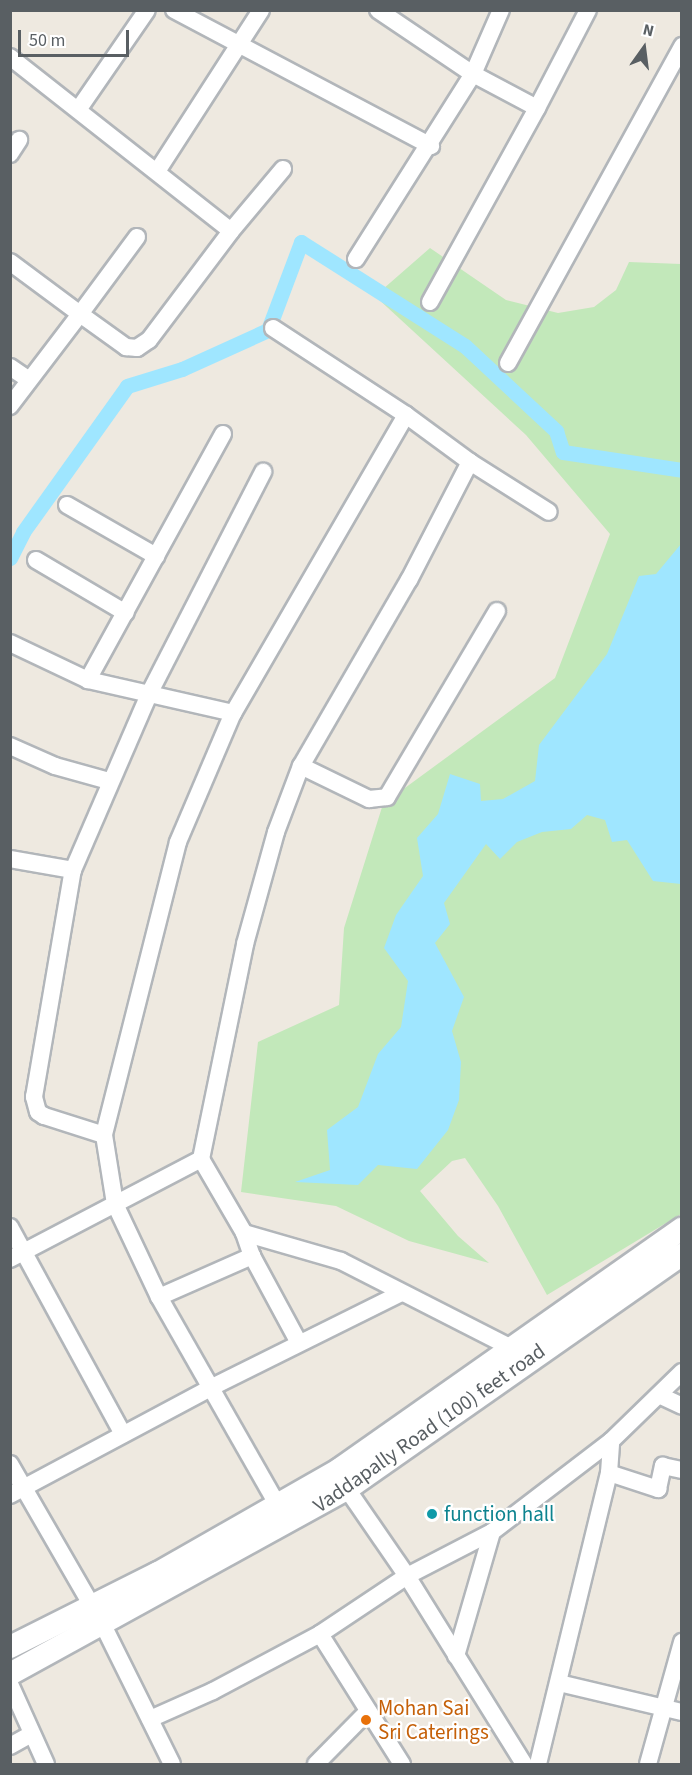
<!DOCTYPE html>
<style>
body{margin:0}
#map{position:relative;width:692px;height:1775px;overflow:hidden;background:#eee9e0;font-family:"Source Sans 3",sans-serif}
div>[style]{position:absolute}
.green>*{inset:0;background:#c2e8ba}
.water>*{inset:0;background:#9fe6ff}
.canal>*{height:15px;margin:-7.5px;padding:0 7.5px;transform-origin:7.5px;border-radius:7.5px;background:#9fe6ff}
.roads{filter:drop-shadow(2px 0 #b2b6ba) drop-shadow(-2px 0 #b2b6ba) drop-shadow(0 2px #b2b6ba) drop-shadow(0 -2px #b2b6ba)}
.minor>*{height:16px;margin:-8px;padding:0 8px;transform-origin:8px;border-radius:8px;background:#fff}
.secondary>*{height:22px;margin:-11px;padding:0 11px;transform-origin:11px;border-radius:11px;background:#fff}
.dots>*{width:16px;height:16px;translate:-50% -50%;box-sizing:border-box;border:3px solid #fff;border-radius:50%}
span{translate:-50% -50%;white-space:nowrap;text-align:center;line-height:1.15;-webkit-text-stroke:4.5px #fff;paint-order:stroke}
.street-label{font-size:21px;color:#595f63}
.culture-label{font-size:21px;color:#0d838f}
.left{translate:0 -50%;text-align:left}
.food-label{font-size:21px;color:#c56008}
.frame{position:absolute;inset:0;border:12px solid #595f63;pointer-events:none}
.north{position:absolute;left:614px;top:18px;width:60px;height:60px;-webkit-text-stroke:4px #fff;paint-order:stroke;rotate:14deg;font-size:16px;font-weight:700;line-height:24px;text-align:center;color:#595f63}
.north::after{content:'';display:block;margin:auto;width:21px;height:27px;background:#595f63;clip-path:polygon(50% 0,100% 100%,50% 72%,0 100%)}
.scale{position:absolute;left:18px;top:30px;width:111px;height:27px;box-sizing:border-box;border:3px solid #595f63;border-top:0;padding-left:8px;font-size:18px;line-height:21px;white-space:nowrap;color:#595f63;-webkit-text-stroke:4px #fff;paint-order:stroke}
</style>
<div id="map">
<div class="green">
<i style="clip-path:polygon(430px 248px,506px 300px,558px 313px,594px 307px,616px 290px,629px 262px,681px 264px,681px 1214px,547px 1295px,498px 1206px,465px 1158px,452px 1161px,420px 1191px,458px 1236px,489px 1263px,409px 1241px,336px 1206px,241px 1192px,258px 1042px,339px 1005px,344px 928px,383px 804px,555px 678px,610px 534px,526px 435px,375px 296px)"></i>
</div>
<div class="water">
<i style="clip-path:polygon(681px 544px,681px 884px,653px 881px,627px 840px,612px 842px,605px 820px,587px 815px,571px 829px,542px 832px,517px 842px,500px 859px,486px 844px,444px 903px,450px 924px,435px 943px,464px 997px,452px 1031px,461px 1062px,459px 1100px,448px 1130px,417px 1169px,378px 1165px,358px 1185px,295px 1182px,330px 1170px,327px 1130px,358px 1107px,378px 1054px,401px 1027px,408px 981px,384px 948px,396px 915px,423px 876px,417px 838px,438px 814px,450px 774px,480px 784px,481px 801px,503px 799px,535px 781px,539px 745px,607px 654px,639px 576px,656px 574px)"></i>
</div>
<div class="canal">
<i style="left:10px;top:558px;width:29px;rotate:-63deg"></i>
<i style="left:23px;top:532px;width:179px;rotate:-54.5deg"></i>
<i style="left:127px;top:386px;width:58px;rotate:-17.2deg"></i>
<i style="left:182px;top:369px;width:94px;rotate:-24.4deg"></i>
<i style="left:268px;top:330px;width:94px;rotate:-69.4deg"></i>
<i style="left:301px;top:242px;width:194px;rotate:32.4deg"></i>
<i style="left:465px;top:346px;width:125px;rotate:43deg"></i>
<i style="left:556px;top:431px;width:22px;rotate:72deg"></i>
<i style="left:563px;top:452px;width:120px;rotate:8.6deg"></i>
</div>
<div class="roads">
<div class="minor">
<i style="left:174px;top:10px;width:291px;rotate:27.9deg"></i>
<i style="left:378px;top:10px;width:115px;rotate:34deg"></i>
<i style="left:473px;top:74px;width:70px;rotate:-66.4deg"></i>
<i style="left:10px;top:57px;width:281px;rotate:38.2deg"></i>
<i style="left:231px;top:231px;width:81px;rotate:-50deg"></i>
<i style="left:78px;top:110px;width:121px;rotate:-55.4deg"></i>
<i style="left:10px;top:154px;width:17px;rotate:-57deg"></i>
<i style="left:158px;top:170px;width:190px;rotate:-57.2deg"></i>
<i style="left:137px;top:237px;width:96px;rotate:126.5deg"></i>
<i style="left:80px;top:314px;width:57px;rotate:35.7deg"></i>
<i style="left:126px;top:347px;width:11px;rotate:5deg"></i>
<i style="left:137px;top:348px;width:14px;rotate:-34deg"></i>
<i style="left:149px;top:340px;width:136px;rotate:-53deg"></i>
<i style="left:356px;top:259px;width:219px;rotate:-57.7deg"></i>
<i style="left:473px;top:74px;width:72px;rotate:28deg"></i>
<i style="left:537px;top:108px;width:110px;rotate:-62.5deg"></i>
<i style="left:10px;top:262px;width:87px;rotate:36.6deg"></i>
<i style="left:80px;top:314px;width:116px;rotate:127.3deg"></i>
<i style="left:430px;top:302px;width:222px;rotate:-61.1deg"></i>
<i style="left:273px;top:328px;width:159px;rotate:33.2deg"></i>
<i style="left:406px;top:415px;width:345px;rotate:120.1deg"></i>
<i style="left:233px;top:713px;width:140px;rotate:113.1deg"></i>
<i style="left:178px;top:842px;width:302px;rotate:104.2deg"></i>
<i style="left:104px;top:1135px;width:70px;rotate:80.9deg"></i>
<i style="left:115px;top:1204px;width:103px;rotate:64.7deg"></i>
<i style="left:159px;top:1297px;width:238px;rotate:60.3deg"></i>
<i style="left:508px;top:363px;width:362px;rotate:-61.2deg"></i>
<i style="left:10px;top:367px;width:23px;rotate:34deg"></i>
<i style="left:406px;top:415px;width:79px;rotate:36.3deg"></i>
<i style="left:223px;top:434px;width:281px;rotate:118.8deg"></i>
<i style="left:88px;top:680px;width:149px;rotate:12.8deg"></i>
<i style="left:67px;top:505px;width:103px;rotate:29.8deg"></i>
<i style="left:36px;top:560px;width:104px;rotate:30.5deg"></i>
<i style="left:10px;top:643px;width:86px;rotate:25.4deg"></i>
<i style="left:10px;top:746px;width:49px;rotate:24deg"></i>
<i style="left:55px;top:766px;width:56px;rotate:15.5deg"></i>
<i style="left:301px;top:766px;width:76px;rotate:25.9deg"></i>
<i style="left:369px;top:799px;width:18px;rotate:-6deg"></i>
<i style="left:387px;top:797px;width:216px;rotate:-59.4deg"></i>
<i style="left:10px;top:859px;width:64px;rotate:9.9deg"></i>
<i style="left:104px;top:1135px;width:63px;rotate:-162.4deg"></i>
<i style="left:44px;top:1116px;width:7px;rotate:-146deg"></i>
<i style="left:38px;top:1112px;width:16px;rotate:-105deg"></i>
<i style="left:34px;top:1097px;width:230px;rotate:-80.3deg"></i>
<i style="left:73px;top:870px;width:192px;rotate:-66.6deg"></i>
<i style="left:149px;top:694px;width:250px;rotate:-62.8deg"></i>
<i style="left:201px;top:1159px;width:86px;rotate:59.8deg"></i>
<i style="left:244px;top:1233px;width:24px;rotate:71deg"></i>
<i style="left:252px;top:1256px;width:99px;rotate:61.6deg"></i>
<i style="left:10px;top:1227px;width:236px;rotate:61.4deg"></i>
<i style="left:244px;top:1233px;width:101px;rotate:16.1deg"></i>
<i style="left:341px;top:1261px;width:192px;rotate:27deg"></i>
<i style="left:10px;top:1259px;width:216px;rotate:-27.6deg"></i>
<i style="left:201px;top:1159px;width:219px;rotate:-78.4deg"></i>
<i style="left:245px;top:944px;width:116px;rotate:-74.5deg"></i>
<i style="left:276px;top:832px;width:71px;rotate:-69.3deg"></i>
<i style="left:301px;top:766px;width:215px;rotate:-59.9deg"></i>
<i style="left:409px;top:580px;width:133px;rotate:-62.7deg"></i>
<i style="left:470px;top:462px;width:93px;rotate:32.3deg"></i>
<i style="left:159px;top:1297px;width:102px;rotate:-23.8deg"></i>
<i style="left:661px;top:1396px;width:23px;rotate:25deg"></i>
<i style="left:10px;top:1464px;width:186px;rotate:60deg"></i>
<i style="left:103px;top:1625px;width:155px;rotate:63.6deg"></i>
<i style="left:609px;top:1473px;width:52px;rotate:18.1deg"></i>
<i style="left:658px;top:1489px;width:24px;rotate:-78deg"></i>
<i style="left:663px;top:1466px;width:19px;rotate:12deg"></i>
<i style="left:347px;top:1489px;width:106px;rotate:55.4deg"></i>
<i style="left:407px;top:1576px;width:221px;rotate:58.1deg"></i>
<i style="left:10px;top:1495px;width:227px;rotate:-28.1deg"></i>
<i style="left:210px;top:1388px;width:211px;rotate:-26.4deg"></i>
<i style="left:320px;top:1634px;width:154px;rotate:57.8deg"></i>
<i style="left:456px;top:1656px;width:129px;rotate:-73.8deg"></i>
<i style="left:559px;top:1683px;width:126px;rotate:13.3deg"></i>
<i style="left:10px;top:1684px;width:88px;rotate:65.8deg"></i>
<i style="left:150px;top:1719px;width:69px;rotate:-24deg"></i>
<i style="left:213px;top:1691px;width:121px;rotate:-28deg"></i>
<i style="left:320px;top:1634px;width:105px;rotate:-33.7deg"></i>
<i style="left:407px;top:1576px;width:96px;rotate:-27.4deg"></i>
<i style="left:492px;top:1532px;width:150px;rotate:-37.4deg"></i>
<i style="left:611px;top:1441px;width:99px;rotate:-44.2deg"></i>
<i style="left:10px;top:1746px;width:23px;rotate:-29deg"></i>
<i style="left:316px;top:1764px;width:74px;rotate:-45.5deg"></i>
<i style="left:538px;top:1764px;width:300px;rotate:-76.3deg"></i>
<i style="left:609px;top:1473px;width:32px;rotate:-86deg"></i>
<i style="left:648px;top:1764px;width:127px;rotate:-74.4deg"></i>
</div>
<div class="secondary">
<i style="left:10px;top:1647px;width:165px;rotate:-26.6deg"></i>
<i style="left:158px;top:1573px;width:210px;rotate:-29.7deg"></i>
<i style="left:340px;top:1469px;width:418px;rotate:-35.1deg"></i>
<i style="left:10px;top:1674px;width:384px;rotate:-28.8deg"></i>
<i style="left:347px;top:1489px;width:409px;rotate:-35deg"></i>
</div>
</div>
<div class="dots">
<i style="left:432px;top:1514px;background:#0f9aa8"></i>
<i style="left:366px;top:1720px;background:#e8710a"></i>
</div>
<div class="street-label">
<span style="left:429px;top:1428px;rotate:-35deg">Vaddapally Road (100) feet road</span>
</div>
<div class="culture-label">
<span class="left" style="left:444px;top:1514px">function hall</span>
</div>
<div class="food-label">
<span class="left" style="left:378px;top:1720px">Mohan Sai<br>Sri Caterings</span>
</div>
<div class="frame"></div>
<div class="north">N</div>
<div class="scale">50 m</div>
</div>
